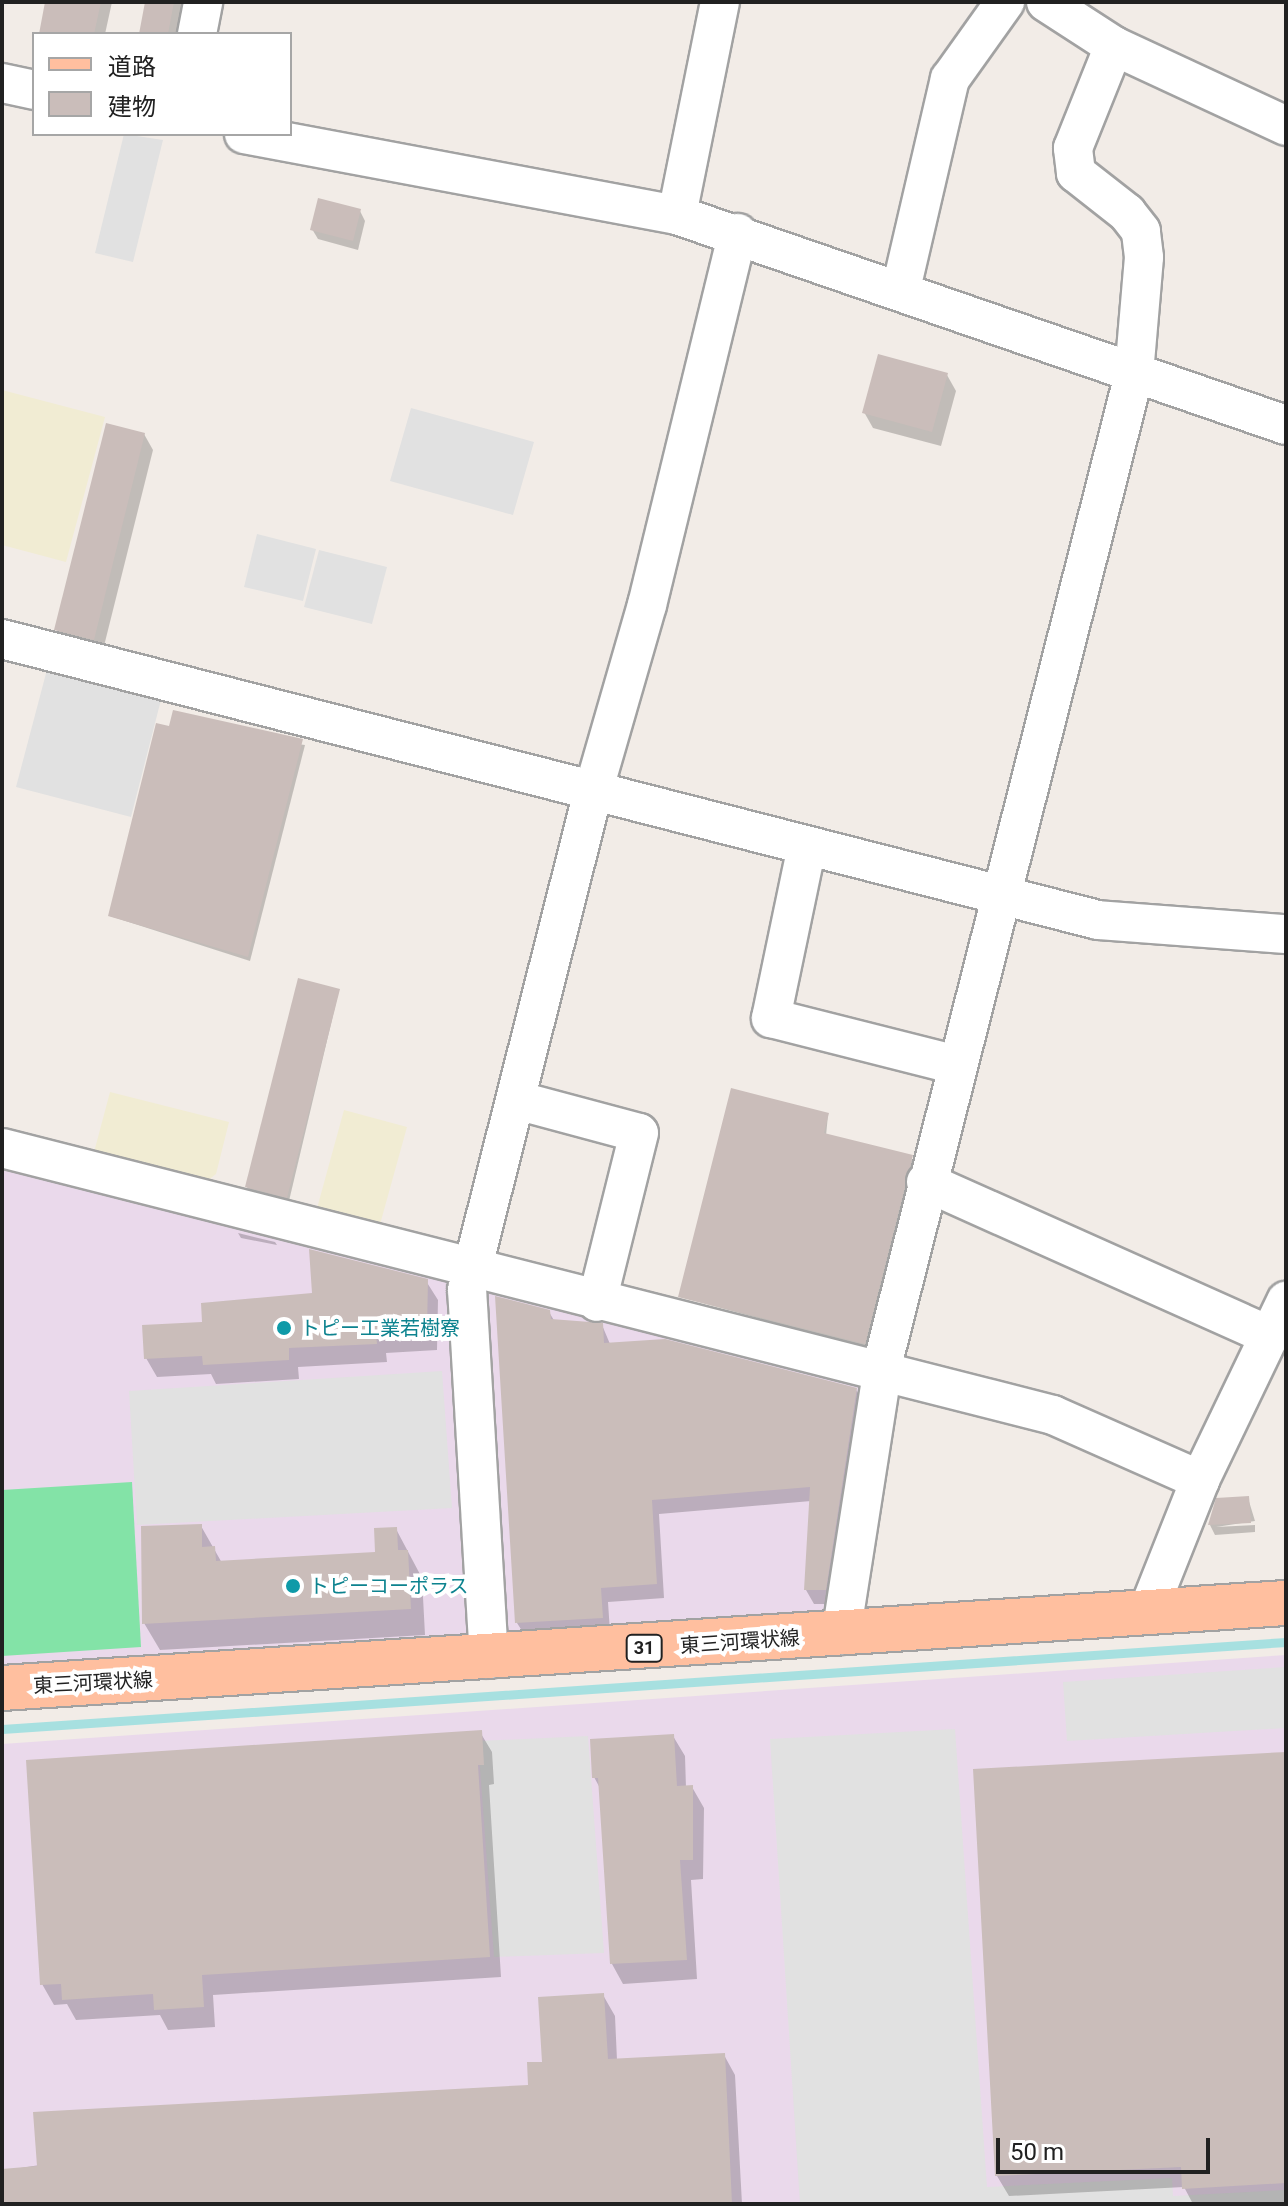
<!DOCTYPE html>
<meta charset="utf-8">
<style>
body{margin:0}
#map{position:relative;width:1288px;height:2206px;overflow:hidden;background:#f2ece7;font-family:Roboto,"Noto Sans JP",sans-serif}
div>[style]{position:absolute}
.industrial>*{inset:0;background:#ead9eb}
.farmland>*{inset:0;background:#f1ecd3}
.pitch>*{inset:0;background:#83e3a7}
.parking>*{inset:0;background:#e1e1e1}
.shadow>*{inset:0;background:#0003}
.stream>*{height:9px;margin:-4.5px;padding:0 4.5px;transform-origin:4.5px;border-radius:4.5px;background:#a7e0e0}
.building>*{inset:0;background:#cabdba}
.roads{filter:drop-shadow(2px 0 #a2a2a2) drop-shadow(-2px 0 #a2a2a2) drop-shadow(0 2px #a2a2a2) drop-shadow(0 -2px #a2a2a2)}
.minor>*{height:38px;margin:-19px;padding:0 19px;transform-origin:19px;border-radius:19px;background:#fff}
.major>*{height:44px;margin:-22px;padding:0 22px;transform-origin:22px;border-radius:22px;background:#ffbf9f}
.dots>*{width:22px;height:22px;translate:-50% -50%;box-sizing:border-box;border:4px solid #fff;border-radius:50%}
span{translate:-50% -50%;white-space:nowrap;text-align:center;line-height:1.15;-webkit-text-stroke:8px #fff;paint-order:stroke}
.shield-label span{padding:2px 6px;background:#fff;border:2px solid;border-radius:6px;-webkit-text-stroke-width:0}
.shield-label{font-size:18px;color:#212121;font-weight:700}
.culture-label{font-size:20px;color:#0d838f}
.left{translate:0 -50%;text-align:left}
.street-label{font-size:20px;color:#212121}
.frame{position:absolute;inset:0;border:4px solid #212121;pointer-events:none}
.legend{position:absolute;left:32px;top:32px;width:260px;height:104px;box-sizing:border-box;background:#fff;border:2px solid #a6a6a6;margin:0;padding:10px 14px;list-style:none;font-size:24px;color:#212121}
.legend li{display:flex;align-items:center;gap:16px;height:40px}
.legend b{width:40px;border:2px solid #a6a6a6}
.scale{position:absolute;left:996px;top:2138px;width:214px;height:36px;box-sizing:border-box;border:4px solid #212121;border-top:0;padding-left:10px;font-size:24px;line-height:28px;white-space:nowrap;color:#212121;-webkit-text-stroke:6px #fff;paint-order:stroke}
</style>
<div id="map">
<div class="industrial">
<i style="clip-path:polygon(2px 1159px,442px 1270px,449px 1283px,471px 1631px,465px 1642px,2px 1672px)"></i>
<i style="clip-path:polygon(484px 1283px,865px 1382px,830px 1620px,505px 1639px)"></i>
<i style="clip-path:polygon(1286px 1655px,1286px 2204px,2px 2204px,2px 1744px)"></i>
</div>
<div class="farmland">
<i style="clip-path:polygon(2px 390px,105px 417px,66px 562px,2px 545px)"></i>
<i style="clip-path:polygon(110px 1092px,229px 1122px,216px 1174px,203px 1184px,93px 1156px)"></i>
<i style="clip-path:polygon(344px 1110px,407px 1127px,379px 1228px,316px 1212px)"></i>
</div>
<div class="pitch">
<i style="clip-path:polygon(132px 1482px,141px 1647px,2px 1656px,2px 1490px)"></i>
</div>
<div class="parking">
<i style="clip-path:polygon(124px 134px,163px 140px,133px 262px,95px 253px)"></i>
<i style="clip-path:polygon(411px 408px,534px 442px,513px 515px,390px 481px)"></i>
<i style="clip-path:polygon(257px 534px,316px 549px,303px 601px,244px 587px)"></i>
<i style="clip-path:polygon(319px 550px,387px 567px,372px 624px,304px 607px)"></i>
<i style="clip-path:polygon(49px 662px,163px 692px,131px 817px,16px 787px)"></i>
<i style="clip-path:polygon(442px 1371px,452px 1508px,137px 1525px,129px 1391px)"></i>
<i style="clip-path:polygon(1286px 1667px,1286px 1728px,1067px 1741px,1063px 1682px)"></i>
<i style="clip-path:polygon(955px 1729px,987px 2187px,1172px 2178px,1173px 2196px,1286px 2190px,1286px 2204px,800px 2204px,770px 1739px)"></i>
<i style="clip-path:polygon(588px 1736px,604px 1953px,494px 1957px,478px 1741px)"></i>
</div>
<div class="shadow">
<i style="clip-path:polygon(47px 2px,112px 2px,105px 34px,41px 34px)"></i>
<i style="clip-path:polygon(147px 2px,183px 2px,179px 34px,141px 34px)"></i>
<i style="clip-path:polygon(360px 211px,365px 221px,358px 250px,318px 239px,312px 229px)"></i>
<i style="clip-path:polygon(947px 375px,956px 391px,941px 446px,873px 428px,864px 412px)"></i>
<i style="clip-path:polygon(144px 434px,153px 450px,102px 654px,65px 645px,57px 629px)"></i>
<i style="clip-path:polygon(171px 728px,305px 745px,250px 961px,110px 916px)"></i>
<i style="clip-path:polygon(339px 990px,289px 1201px,250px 1191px,247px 1187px)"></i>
<i style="clip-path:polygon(828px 1115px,826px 1136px,914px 1161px,867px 1348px,681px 1297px)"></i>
<i style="clip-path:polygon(238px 1233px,275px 1242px,277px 1245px,241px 1238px)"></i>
<i style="clip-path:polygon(426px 1281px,438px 1300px,437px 1350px,386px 1353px,387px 1362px,298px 1367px,299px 1379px,216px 1384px,211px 1374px,157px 1377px,146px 1358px,204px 1324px)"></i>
<i style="clip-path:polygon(549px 1312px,555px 1322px,602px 1325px,610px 1344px,856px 1390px,864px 1404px,833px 1604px,814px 1604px,806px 1590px,811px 1501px,659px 1514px,664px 1598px,608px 1602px,610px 1632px,526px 1637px,517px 1623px)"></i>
<i style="clip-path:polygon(1248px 1498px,1255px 1521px,1216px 1527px,1255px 1525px,1255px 1532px,1215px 1535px,1210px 1525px,1218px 1500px)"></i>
<i style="clip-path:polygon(201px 1526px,222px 1563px,377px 1554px,396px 1529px,422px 1578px,425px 1635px,160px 1650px,144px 1623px)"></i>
<i style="clip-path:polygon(480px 1732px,492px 1752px,494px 1784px,489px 1785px,501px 1977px,213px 1995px,215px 2027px,168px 2030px,160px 2015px,76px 2020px,67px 2004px,54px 2005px,42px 1984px)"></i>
<i style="clip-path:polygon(673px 1736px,685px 1756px,686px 1788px,692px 1787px,704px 1808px,703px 1879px,691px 1880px,697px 1979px,623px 1984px,612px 1964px,601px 1790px,594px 1777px)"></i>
<i style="clip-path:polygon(1286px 1754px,1286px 2204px,1193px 2204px,1184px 2187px,1009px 2196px,997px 2176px)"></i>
<i style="clip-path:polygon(603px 1995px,615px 2016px,617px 2060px,724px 2055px,735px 2075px,742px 2204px,2px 2204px,2px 2171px,530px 2087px)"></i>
</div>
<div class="stream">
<i style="left:2px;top:1729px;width:1287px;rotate:-3.88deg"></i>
</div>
<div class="building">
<i style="clip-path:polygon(45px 2px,101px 2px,94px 34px,39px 34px)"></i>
<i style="clip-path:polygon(145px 2px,174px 2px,168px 34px,139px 34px)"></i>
<i style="clip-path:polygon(318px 198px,361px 209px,353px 241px,310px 230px)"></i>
<i style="clip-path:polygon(878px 354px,948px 373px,932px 432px,862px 413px)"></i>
<i style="clip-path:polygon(106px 423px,145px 433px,94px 640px,54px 630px)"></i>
<i style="clip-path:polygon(173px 710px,303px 739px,248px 957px,108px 916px,156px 723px,169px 726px)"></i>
<i style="clip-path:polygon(298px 978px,340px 989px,287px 1198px,245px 1187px)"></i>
<i style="clip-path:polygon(731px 1088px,829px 1113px,824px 1133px,913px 1155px,865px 1344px,678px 1297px)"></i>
<i style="clip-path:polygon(309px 1249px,428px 1279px,427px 1331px,376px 1334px,377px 1344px,289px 1348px,289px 1360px,203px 1365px,202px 1356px,144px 1359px,142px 1325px,202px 1322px,201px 1303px,312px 1293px)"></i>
<i style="clip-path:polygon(495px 1296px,550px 1310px,551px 1319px,603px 1323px,604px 1343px,665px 1339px,857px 1388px,826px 1590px,804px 1590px,810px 1487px,652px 1500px,657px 1584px,601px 1588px,603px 1618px,515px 1623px)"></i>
<i style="clip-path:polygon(1249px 1496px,1251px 1523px,1208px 1525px,1216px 1498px)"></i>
<i style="clip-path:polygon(202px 1524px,202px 1547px,215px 1546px,216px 1561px,375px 1552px,374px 1528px,397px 1527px,398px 1550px,408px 1550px,411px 1609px,142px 1624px,141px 1526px)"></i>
<i style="clip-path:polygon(482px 1730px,484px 1765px,478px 1765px,490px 1957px,202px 1975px,204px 2007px,154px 2010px,153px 1994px,62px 2000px,61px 1984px,40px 1985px,26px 1760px)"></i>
<i style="clip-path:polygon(674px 1734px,677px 1786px,693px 1785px,693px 1860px,680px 1860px,687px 1960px,610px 1964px,598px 1778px,592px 1778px,590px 1739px)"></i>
<i style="clip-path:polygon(1286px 1752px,1286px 2183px,1182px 2189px,1181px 2167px,995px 2176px,973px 1769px)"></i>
<i style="clip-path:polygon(604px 1993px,608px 2059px,725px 2053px,732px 2204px,2px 2204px,2px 2169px,37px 2166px,33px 2112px,528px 2085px,527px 2062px,542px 2062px,538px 1997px)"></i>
</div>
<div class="roads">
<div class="minor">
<i style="left:197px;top:34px;width:33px;rotate:-79deg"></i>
<i style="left:1114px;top:46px;width:190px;rotate:24.9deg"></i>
<i style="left:2px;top:83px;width:33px;rotate:12deg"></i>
<i style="left:244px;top:134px;width:441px;rotate:10.6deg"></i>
<i style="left:677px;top:215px;width:644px;rotate:19.03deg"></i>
<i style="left:677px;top:215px;width:217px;rotate:-78.6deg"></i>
<i style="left:901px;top:289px;width:216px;rotate:-76.9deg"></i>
<i style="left:950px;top:79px;width:95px;rotate:-54.5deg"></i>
<i style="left:2px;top:639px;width:1131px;rotate:14.38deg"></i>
<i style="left:1098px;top:920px;width:189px;rotate:4.3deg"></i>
<i style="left:807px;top:846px;width:176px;rotate:101.8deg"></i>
<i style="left:771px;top:1018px;width:192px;rotate:14.2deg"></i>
<i style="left:516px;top:1100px;width:127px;rotate:15deg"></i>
<i style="left:639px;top:1133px;width:174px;rotate:104deg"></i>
<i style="left:2px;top:1148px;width:1084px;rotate:14.25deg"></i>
<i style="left:1053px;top:1415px;width:161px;rotate:23.9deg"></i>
<i style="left:926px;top:1182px;width:377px;rotate:24.1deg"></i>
<i style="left:1148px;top:1611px;width:141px;rotate:-68.3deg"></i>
<i style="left:1200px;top:1480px;width:199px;rotate:-64.3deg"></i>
<i style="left:841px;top:1635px;width:284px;rotate:-81.1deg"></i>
<i style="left:885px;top:1354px;width:1011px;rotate:-75.74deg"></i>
<i style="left:1134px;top:374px;width:117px;rotate:-85.1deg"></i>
<i style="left:1144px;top:257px;width:26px;rotate:-97deg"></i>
<i style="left:1141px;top:231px;width:23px;rotate:-128deg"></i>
<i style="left:1127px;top:213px;width:65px;rotate:-141.9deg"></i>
<i style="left:1076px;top:173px;width:25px;rotate:-97deg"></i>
<i style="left:1073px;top:148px;width:110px;rotate:-68.1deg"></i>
<i style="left:1114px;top:46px;width:81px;rotate:-147.1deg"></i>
<i style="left:489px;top:1659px;width:370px;rotate:-93.4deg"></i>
<i style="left:467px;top:1290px;width:514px;rotate:-75.8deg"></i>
<i style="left:593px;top:792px;width:195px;rotate:-73.9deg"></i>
<i style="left:647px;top:605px;width:383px;rotate:-76.3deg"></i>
</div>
<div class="major">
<i style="left:2px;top:1688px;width:1287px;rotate:-3.79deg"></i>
</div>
</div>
<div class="dots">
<i style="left:284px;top:1328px;background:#0f9aa8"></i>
<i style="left:293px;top:1586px;background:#0f9aa8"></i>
</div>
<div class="shield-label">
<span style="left:644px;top:1648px">31</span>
</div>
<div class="culture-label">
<span class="left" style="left:300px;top:1328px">トピー工業若樹寮</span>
<span class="left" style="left:309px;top:1586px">トピーコーポラス</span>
</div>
<div class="street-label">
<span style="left:740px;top:1642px;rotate:-4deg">東三河環状線</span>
<span style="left:93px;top:1683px;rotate:-3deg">東三河環状線</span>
</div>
<div class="frame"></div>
<ul class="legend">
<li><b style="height:10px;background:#ffbf9f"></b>道路</li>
<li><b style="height:22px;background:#cabdba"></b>建物</li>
</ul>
<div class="scale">50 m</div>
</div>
